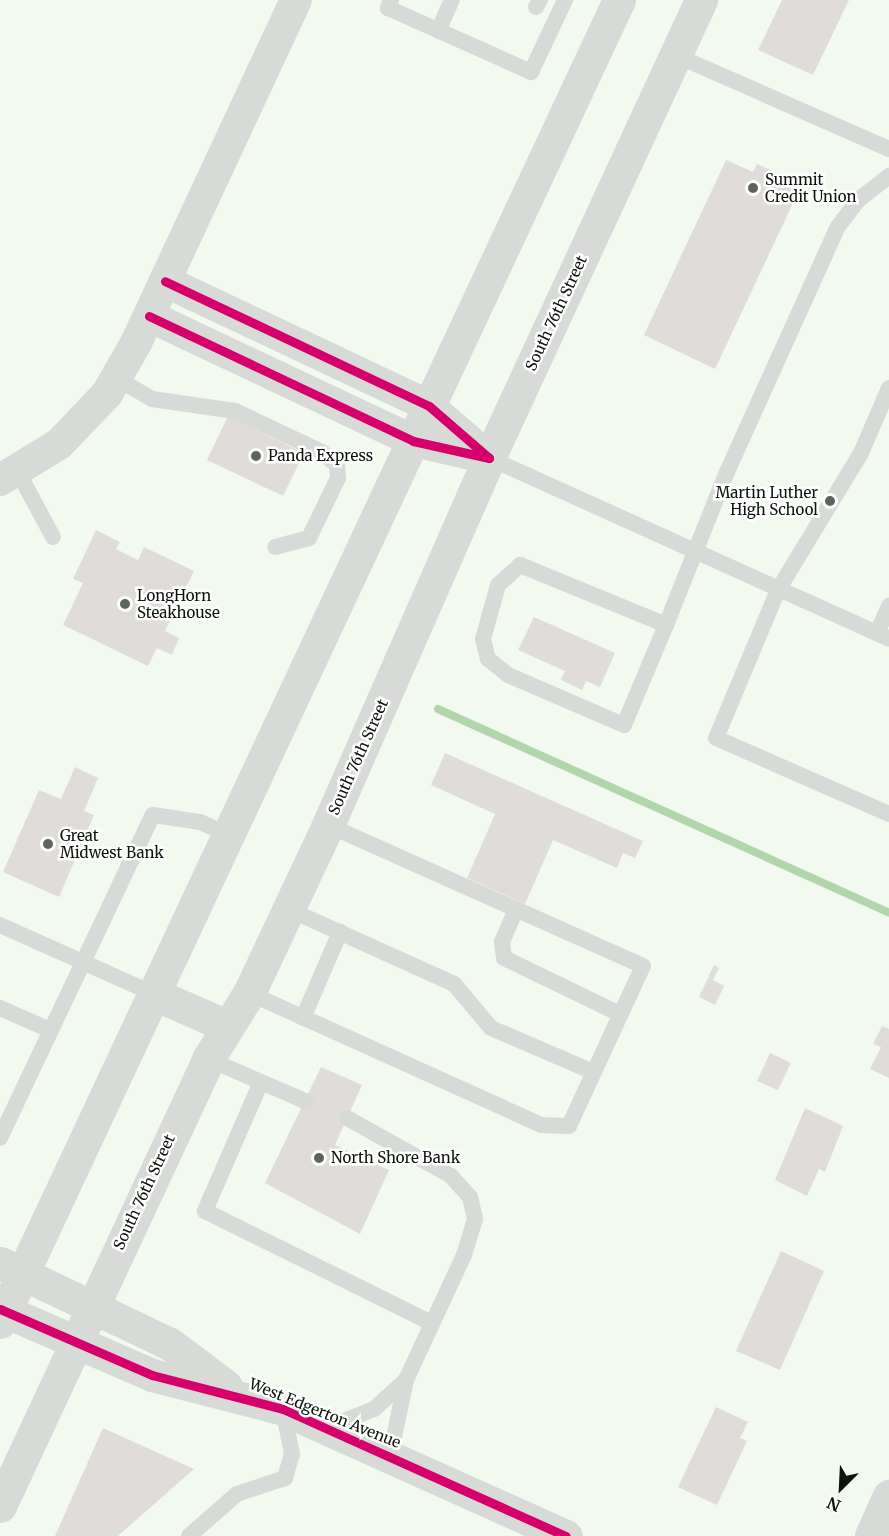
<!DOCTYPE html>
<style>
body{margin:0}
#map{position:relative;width:889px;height:1536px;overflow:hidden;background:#f2faef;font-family:Merriweather,serif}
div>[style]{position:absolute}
.stream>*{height:8px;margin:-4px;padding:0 4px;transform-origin:4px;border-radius:4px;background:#b2d6ab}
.building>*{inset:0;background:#dfdcda}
.service>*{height:16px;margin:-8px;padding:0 8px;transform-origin:8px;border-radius:8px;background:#d8dad8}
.minor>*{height:32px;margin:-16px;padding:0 16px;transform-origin:16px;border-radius:16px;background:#d8dad8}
.tertiary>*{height:33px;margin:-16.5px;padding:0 16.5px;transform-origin:16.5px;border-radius:16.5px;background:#d8dad8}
.secondary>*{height:33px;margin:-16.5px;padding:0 16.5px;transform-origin:16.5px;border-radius:16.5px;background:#d8dad8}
.cycleway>*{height:9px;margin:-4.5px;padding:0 4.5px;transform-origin:4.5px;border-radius:4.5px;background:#d6006c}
.dots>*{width:16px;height:16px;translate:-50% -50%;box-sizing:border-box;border:3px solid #fff;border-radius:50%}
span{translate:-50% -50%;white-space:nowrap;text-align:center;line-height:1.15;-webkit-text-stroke:5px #fff;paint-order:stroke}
.poi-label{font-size:15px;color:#0c130b}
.left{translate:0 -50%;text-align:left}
.right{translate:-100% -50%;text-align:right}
.street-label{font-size:15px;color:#0c130b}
.north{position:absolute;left:811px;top:1458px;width:60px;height:60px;-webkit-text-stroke:4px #fff;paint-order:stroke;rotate:204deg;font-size:16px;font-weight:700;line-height:24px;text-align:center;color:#0c130b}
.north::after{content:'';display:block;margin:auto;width:21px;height:27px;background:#0c130b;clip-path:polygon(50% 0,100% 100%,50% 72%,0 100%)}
</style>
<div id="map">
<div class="stream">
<i style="left:438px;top:709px;width:495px;rotate:24.3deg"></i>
</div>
<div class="building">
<i style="clip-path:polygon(782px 0,849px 0,813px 75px,758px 50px)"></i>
<i style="clip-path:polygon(726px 160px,753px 172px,757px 164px,802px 184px,715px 369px,644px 335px)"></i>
<i style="clip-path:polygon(228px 416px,304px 453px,283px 496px,207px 460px)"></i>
<i style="clip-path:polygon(96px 530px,120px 542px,116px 549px,138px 560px,144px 547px,194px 571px,165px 631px,179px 638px,172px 655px,157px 648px,148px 666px,63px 625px,83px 583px,73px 579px)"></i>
<i style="clip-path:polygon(534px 617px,615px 653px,600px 687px,586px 681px,582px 690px,561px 680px,565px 671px,518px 650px)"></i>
<i style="clip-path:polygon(445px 753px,643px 841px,635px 858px,623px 853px,617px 868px,553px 840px,525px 904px,467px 878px,495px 814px,431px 785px)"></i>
<i style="clip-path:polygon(75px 767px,98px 778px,84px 811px,94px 815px,59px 897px,3px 872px,39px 790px,61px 799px)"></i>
<i style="clip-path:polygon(714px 965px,719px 968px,713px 980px,724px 986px,715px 1005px,699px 997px)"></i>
<i style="clip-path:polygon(882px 1026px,889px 1029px,889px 1078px,870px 1069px,881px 1047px,873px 1044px)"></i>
<i style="clip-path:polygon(770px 1053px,791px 1063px,778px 1090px,757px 1081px)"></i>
<i style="clip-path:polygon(321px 1067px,362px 1085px,335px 1145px,389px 1170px,360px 1234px,265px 1183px)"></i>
<i style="clip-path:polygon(805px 1108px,843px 1126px,825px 1172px,819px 1169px,807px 1196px,775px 1180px)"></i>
<i style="clip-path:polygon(781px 1251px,824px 1271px,780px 1370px,736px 1351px)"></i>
<i style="clip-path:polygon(716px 1407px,748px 1422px,740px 1438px,747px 1441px,717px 1505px,678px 1487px)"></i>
<i style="clip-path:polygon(103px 1428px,194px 1469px,118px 1536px,55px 1536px)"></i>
</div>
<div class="service">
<i style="left:391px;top:0;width:9px;rotate:111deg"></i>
<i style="left:388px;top:8px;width:157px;rotate:24.1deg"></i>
<i style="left:531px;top:72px;width:80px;rotate:-64.7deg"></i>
<i style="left:536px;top:7px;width:8px;rotate:-60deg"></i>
<i style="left:438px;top:31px;width:34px;rotate:-66deg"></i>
<i style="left:675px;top:55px;width:234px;rotate:23.7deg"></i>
<i style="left:116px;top:378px;width:42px;rotate:30.3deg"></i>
<i style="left:152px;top:399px;width:84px;rotate:8.2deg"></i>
<i style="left:235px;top:411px;width:96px;rotate:25.2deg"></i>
<i style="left:322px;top:452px;width:20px;rotate:41deg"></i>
<i style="left:337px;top:465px;width:13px;rotate:86deg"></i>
<i style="left:338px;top:478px;width:67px;rotate:115.8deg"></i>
<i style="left:309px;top:538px;width:35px;rotate:165deg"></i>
<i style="left:889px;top:388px;width:71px;rotate:113.3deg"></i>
<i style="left:861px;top:453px;width:160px;rotate:121.2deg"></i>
<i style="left:778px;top:590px;width:160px;rotate:112.7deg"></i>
<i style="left:716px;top:738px;width:189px;rotate:23.7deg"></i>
<i style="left:489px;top:458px;width:439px;rotate:24.3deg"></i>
<i style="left:17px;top:470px;width:76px;rotate:61.8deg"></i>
<i style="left:520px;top:565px;width:158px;rotate:22.3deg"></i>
<i style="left:666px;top:625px;width:108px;rotate:112.8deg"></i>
<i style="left:624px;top:725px;width:126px;rotate:-156.7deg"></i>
<i style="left:508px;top:675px;width:26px;rotate:-141deg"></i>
<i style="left:488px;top:659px;width:21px;rotate:-104deg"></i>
<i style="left:483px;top:639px;width:56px;rotate:-74.5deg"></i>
<i style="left:498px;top:585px;width:30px;rotate:-42deg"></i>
<i style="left:666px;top:625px;width:165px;rotate:-68.3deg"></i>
<i style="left:727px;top:472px;width:268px;rotate:-65.7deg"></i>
<i style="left:837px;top:228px;width:34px;rotate:-53deg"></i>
<i style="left:857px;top:201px;width:41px;rotate:-38deg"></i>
<i style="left:877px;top:633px;width:30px;rotate:-66deg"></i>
<i style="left:288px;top:909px;width:182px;rotate:24.3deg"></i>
<i style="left:454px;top:984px;width:57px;rotate:49.9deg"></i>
<i style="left:491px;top:1028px;width:111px;rotate:23.3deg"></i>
<i style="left:516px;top:909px;width:36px;rotate:113deg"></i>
<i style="left:502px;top:942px;width:16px;rotate:83deg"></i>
<i style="left:504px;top:958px;width:129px;rotate:25.8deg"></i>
<i style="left:0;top:925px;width:169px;rotate:24.1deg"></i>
<i style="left:249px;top:993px;width:320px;rotate:24.3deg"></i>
<i style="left:541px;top:1125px;width:28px;rotate:2deg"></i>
<i style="left:569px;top:1126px;width:176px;rotate:-65.2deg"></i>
<i style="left:643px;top:966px;width:345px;rotate:-155.9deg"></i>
<i style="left:0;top:1008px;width:55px;rotate:23.7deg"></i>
<i style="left:303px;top:1018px;width:94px;rotate:-66.7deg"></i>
<i style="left:208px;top:1059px;width:106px;rotate:23.4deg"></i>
<i style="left:261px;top:1082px;width:141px;rotate:113.5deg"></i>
<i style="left:205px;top:1211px;width:251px;rotate:26.3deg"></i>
<i style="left:347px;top:1118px;width:119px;rotate:29.1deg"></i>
<i style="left:451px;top:1176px;width:28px;rotate:48deg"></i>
<i style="left:470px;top:1197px;width:23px;rotate:77deg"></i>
<i style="left:475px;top:1219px;width:38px;rotate:107deg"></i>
<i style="left:464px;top:1255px;width:138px;rotate:114.9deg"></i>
<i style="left:406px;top:1380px;width:78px;rotate:101.9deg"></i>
<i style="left:0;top:1138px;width:357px;rotate:-64.7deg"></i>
<i style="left:153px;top:815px;width:48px;rotate:8.5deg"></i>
<i style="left:200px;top:822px;width:32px;rotate:24deg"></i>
<i style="left:326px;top:1428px;width:52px;rotate:-21.6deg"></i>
<i style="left:374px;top:1409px;width:43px;rotate:-42.2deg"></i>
<i style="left:189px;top:1536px;width:64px;rotate:-41.2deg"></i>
<i style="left:237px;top:1494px;width:51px;rotate:-18.4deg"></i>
<i style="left:285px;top:1478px;width:25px;rotate:-74deg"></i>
<i style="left:292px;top:1454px;width:46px;rotate:-101.3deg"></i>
</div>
<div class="minor">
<i style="left:149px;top:316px;width:292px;rotate:25.3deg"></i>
<i style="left:413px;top:441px;width:78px;rotate:12.6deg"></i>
<i style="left:489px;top:458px;width:79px;rotate:-139.1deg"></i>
<i style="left:429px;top:406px;width:292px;rotate:-154.7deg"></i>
<i style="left:0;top:480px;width:69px;rotate:-31.4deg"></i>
<i style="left:59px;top:444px;width:69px;rotate:-46.2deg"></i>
<i style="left:107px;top:394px;width:59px;rotate:-60.4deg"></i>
<i style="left:136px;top:343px;width:378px;rotate:-65deg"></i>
<i style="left:871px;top:1536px;width:44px;rotate:-65.8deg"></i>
</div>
<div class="tertiary">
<i style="left:0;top:1263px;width:188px;rotate:25.5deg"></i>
<i style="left:170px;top:1344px;width:70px;rotate:36.9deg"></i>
<i style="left:0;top:1309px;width:166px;rotate:23.5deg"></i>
<i style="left:152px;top:1375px;width:135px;rotate:14.5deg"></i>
<i style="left:283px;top:1409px;width:310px;rotate:24.2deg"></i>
</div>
<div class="secondary">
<i style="left:154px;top:994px;width:77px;rotate:23.6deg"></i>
<i style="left:0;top:1322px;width:1460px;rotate:-64.91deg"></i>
<i style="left:0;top:1506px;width:493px;rotate:-65deg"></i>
<i style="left:208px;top:1059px;width:78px;rotate:-58.2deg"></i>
<i style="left:249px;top:993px;width:186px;rotate:-64.8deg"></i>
<i style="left:328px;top:825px;width:401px;rotate:-66.3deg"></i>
<i style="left:489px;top:458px;width:505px;rotate:-65.16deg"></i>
</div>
<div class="cycleway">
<i style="left:149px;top:316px;width:292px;rotate:25.3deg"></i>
<i style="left:413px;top:441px;width:78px;rotate:12.6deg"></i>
<i style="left:489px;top:458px;width:79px;rotate:-139.1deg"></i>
<i style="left:429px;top:406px;width:292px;rotate:-154.7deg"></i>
<i style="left:0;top:1309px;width:166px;rotate:23.5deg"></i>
<i style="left:152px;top:1375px;width:135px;rotate:14.5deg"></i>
<i style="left:283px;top:1409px;width:310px;rotate:24.2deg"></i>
</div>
<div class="dots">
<i style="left:753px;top:188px;background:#5c645b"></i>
<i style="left:256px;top:456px;background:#5c645b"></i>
<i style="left:830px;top:501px;background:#5c645b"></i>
<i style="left:125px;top:604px;background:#5c645b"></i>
<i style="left:48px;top:844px;background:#5c645b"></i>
<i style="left:319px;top:1158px;background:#5c645b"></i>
</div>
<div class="poi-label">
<span class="left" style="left:765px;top:188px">Summit<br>Credit Union</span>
<span class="left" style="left:268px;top:456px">Panda Express</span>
<span class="right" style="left:818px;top:501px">Martin Luther<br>High School</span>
<span class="left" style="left:137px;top:604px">LongHorn<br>Steakhouse</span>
<span class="left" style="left:60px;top:844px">Great<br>Midwest Bank</span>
<span class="left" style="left:331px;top:1158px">North Shore Bank</span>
</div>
<div class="street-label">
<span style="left:556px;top:313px;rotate:-65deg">South 76th Street</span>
<span style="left:358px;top:757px;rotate:-66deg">South 76th Street</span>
<span style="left:144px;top:1192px;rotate:-65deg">South 76th Street</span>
<span style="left:325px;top:1413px;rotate:22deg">West Edgerton Avenue</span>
</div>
<div class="north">N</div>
</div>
